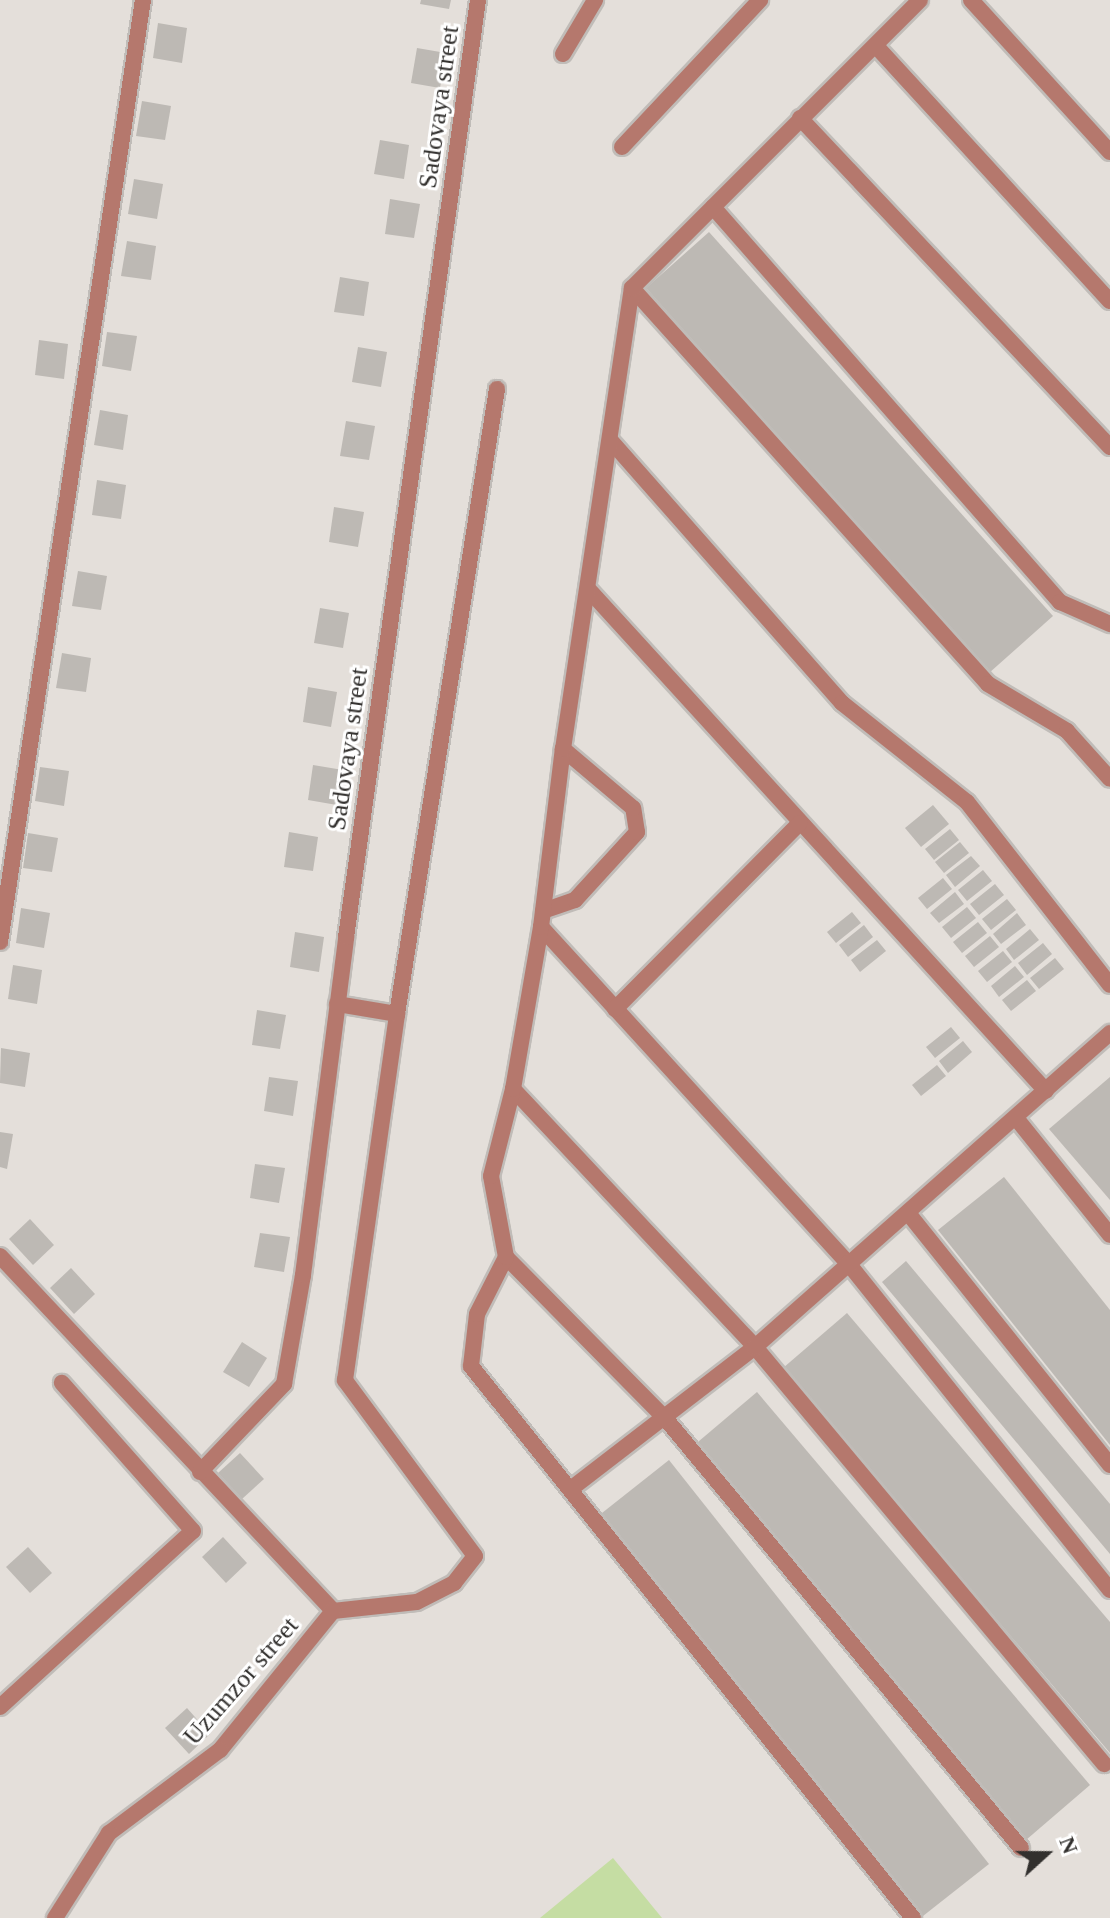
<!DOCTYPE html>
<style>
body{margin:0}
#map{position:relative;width:1110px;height:1918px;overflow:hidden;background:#e4dfda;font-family:Georgia,serif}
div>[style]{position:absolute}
.green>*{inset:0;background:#c5dda3}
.building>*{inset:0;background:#bdb9b4}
.roads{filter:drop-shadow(2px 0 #c0bcb8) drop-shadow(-2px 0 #c0bcb8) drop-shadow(0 2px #c0bcb8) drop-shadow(0 -2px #c0bcb8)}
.service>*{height:16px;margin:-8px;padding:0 8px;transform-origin:8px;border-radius:8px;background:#b5786d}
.minor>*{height:16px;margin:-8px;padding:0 8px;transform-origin:8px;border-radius:8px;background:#b5786d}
span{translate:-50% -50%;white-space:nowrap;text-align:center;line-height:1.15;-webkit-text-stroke:6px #fff;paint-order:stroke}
.street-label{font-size:26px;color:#32302e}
.north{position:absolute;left:1006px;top:1814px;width:80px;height:80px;-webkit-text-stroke:6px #fff;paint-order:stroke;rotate:69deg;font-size:22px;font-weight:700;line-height:32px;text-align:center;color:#32302e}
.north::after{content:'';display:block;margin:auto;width:28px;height:36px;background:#32302e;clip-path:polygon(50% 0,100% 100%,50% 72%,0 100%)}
</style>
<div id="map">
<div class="green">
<i style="clip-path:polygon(613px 1858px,662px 1918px,540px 1918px)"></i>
</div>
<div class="building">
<i style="clip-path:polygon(421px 0,451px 0,449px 9px,420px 4px)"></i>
<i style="clip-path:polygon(158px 23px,187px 28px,182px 63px,153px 58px)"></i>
<i style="clip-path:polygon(417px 48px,446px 53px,440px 88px,411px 83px)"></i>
<i style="clip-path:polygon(142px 101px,171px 106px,165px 140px,136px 136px)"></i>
<i style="clip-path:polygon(380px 140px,409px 145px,404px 179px,374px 174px)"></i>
<i style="clip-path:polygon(134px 179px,163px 184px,157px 219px,128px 214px)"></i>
<i style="clip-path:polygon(390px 199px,420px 204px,414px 238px,385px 234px)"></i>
<i style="clip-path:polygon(709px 232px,1053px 616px,989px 673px,646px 288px)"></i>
<i style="clip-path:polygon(127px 241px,156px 246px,151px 280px,121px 276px)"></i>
<i style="clip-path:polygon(340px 277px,369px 282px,364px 316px,334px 312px)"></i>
<i style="clip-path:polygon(107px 332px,137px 336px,131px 371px,102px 366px)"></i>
<i style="clip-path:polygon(39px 340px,68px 344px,64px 379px,35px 375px)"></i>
<i style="clip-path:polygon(358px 347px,387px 352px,381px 387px,352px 382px)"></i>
<i style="clip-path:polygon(100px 410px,128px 415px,123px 450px,94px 445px)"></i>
<i style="clip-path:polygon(346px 421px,375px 426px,369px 460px,340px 456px)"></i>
<i style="clip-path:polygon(97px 480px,126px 485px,121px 519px,92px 515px)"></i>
<i style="clip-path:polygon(334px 507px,364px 512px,358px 547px,329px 542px)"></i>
<i style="clip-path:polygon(78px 571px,107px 576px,101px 610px,72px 606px)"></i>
<i style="clip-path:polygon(320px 608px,349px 613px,343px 648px,314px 643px)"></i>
<i style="clip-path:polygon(62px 653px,91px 658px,86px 692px,56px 688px)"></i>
<i style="clip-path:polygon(308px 687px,337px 692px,331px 727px,303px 722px)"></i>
<i style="clip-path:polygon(313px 765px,343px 770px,337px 805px,308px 800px)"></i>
<i style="clip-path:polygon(40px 767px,69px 771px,64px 806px,35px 801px)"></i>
<i style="clip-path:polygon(933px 805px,949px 824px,921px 847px,905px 828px)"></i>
<i style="clip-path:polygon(950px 829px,959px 840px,934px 860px,925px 849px)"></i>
<i style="clip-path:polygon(289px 832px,318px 837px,313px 871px,284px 867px)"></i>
<i style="clip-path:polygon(28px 833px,58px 838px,52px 872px,23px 868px)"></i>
<i style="clip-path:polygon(960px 842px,969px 853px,944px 873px,935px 862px)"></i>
<i style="clip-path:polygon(971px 856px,980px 866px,955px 887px,946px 875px)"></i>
<i style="clip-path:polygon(983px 870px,992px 881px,967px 901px,958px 890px)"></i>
<i style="clip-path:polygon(943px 878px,952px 889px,927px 909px,918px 898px)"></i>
<i style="clip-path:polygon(995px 884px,1004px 895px,979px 915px,970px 904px)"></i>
<i style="clip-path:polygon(955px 892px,964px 904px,939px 923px,930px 913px)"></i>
<i style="clip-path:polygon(1007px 899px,1016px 910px,991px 930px,982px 919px)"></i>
<i style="clip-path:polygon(967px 907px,976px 918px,951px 938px,942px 927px)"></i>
<i style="clip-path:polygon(21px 908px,50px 913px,44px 948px,16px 943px)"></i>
<i style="clip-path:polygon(852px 912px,861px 923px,836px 943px,827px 932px)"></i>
<i style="clip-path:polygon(1017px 913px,1026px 925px,1001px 944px,993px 934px)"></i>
<i style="clip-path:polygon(978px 922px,987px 933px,962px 953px,953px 942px)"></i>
<i style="clip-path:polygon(864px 925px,873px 937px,848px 957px,839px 945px)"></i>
<i style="clip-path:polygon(1030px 929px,1039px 940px,1014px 960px,1006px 949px)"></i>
<i style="clip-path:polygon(295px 932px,324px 937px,319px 972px,290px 967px)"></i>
<i style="clip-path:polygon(990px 936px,999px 947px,974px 967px,965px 956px)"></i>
<i style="clip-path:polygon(877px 940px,886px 951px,860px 972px,851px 960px)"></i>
<i style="clip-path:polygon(1043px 943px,1052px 954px,1027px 975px,1018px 963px)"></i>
<i style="clip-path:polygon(1003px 951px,1012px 962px,987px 982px,978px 971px)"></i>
<i style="clip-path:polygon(1055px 958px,1064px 969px,1039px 989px,1030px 978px)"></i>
<i style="clip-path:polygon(13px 965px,42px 970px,37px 1004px,8px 999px)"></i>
<i style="clip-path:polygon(1015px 966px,1024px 977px,999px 997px,991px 986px)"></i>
<i style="clip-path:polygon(1027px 980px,1036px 991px,1011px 1011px,1002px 1000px)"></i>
<i style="clip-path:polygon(257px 1010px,286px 1015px,280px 1049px,252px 1045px)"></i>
<i style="clip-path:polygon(951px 1027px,960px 1038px,935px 1058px,926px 1047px)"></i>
<i style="clip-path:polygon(963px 1041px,972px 1052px,948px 1073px,939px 1061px)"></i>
<i style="clip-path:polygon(1px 1048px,30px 1053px,25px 1087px,0 1083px)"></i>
<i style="clip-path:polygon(937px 1065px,946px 1076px,921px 1096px,912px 1085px)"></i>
<i style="clip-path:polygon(269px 1077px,298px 1081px,293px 1116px,264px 1111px)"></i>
<i style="clip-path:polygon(1110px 1077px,1110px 1200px,1049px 1129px)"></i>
<i style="clip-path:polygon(0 1132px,13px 1134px,7px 1169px,0 1167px)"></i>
<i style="clip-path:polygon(255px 1164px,285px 1168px,279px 1203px,250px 1198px)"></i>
<i style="clip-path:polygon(1004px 1177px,1110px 1310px,1110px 1445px,938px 1230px)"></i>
<i style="clip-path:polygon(30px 1219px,54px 1245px,33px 1265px,9px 1239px)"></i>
<i style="clip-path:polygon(260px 1233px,290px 1237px,284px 1272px,254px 1267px)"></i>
<i style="clip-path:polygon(906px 1261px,1110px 1504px,1110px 1554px,882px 1282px)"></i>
<i style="clip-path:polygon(71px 1268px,95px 1294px,74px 1314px,50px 1288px)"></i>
<i style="clip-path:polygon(847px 1313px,1110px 1622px,1110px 1753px,783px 1368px)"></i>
<i style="clip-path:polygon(242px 1342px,267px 1358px,249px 1387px,223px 1372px)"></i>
<i style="clip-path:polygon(757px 1392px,1090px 1785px,1026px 1840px,692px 1447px)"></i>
<i style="clip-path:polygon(240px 1453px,264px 1479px,242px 1499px,218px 1473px)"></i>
<i style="clip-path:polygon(669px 1460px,989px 1864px,923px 1916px,602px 1513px)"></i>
<i style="clip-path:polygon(223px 1537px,247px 1563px,226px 1583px,202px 1557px)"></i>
<i style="clip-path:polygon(28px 1547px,52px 1573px,30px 1593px,6px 1567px)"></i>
<i style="clip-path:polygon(187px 1708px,210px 1734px,189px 1754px,165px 1728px)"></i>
</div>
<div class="roads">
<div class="service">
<i style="left:971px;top:0;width:206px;rotate:47.6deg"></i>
<i style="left:876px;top:46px;width:346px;rotate:47.5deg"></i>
<i style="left:563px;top:54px;width:63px;rotate:-59.3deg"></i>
<i style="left:800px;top:118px;width:452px;rotate:46.7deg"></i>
<i style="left:622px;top:147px;width:202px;rotate:-46.8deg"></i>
<i style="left:713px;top:207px;width:526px;rotate:48.7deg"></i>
<i style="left:1060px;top:602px;width:55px;rotate:23.7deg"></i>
<i style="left:632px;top:288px;width:532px;rotate:48.04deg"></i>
<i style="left:988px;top:684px;width:92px;rotate:30.7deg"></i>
<i style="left:1067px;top:731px;width:64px;rotate:48.1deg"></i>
<i style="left:611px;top:441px;width:349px;rotate:48.6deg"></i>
<i style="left:842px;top:703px;width:159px;rotate:38.4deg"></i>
<i style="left:967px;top:802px;width:232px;rotate:52deg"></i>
<i style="left:589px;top:590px;width:678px;rotate:47.63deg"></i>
<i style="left:543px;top:911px;width:34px;rotate:-19deg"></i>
<i style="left:575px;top:900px;width:92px;rotate:-47.6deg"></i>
<i style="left:637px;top:832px;width:24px;rotate:-99deg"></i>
<i style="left:633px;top:808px;width:92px;rotate:-139.9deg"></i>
<i style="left:541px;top:927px;width:455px;rotate:47.6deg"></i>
<i style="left:848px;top:1263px;width:419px;rotate:51.3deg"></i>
<i style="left:337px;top:1004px;width:61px;rotate:9.5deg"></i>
<i style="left:615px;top:1009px;width:262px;rotate:-45.2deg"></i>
<i style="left:513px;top:1089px;width:354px;rotate:46.8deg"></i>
<i style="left:755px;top:1347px;width:544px;rotate:50.07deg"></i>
<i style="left:1016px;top:1118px;width:150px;rotate:51.2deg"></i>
<i style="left:908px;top:1213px;width:323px;rotate:51.3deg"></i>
<i style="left:506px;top:1257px;width:226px;rotate:45.4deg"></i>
<i style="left:665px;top:1418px;width:558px;rotate:50.38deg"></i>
<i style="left:572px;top:1488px;width:231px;rotate:-37.6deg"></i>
<i style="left:755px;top:1347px;width:474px;rotate:-41.5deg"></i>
<i style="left:333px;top:1611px;width:84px;rotate:-6.1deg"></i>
<i style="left:417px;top:1602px;width:42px;rotate:-27.2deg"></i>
<i style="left:454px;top:1583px;width:34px;rotate:-52deg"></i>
<i style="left:475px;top:1556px;width:219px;rotate:-126.5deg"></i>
<i style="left:345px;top:1380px;width:370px;rotate:-81.9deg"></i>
<i style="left:397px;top:1014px;width:633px;rotate:-80.91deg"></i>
<i style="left:913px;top:1918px;width:707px;rotate:-128.69deg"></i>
<i style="left:471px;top:1366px;width:52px;rotate:-83.4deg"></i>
<i style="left:477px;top:1314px;width:64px;rotate:-63deg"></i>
<i style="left:506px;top:1257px;width:82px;rotate:-100.5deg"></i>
<i style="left:491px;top:1176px;width:90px;rotate:-75.8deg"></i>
<i style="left:513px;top:1089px;width:164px;rotate:-80.2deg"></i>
<i style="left:541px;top:927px;width:179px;rotate:-83deg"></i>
<i style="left:563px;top:749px;width:466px;rotate:-81.5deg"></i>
<i style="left:632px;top:288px;width:407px;rotate:-45deg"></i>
</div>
<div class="minor">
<i style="left:0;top:942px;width:953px;rotate:-81.37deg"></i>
<i style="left:0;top:1256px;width:487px;rotate:46.8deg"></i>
<i style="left:333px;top:1611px;width:179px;rotate:129.1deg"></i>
<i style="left:220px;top:1750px;width:139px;rotate:143.2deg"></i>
<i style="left:109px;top:1833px;width:101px;rotate:122.4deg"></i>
<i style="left:200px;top:1472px;width:122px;rotate:-46.3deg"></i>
<i style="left:284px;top:1384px;width:111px;rotate:-80.1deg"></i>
<i style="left:303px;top:1275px;width:341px;rotate:-82.7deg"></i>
<i style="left:346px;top:937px;width:946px;rotate:-81.98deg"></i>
<i style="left:0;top:1707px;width:261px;rotate:-42.4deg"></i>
<i style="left:193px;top:1531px;width:198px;rotate:-131.5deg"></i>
</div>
</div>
<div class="street-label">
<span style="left:439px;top:107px;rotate:-82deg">Sadovaya street</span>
<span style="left:348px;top:749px;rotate:-82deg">Sadovaya street</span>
<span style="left:241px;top:1681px;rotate:-49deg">Uzumzor street</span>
</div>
<div class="north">N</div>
</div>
